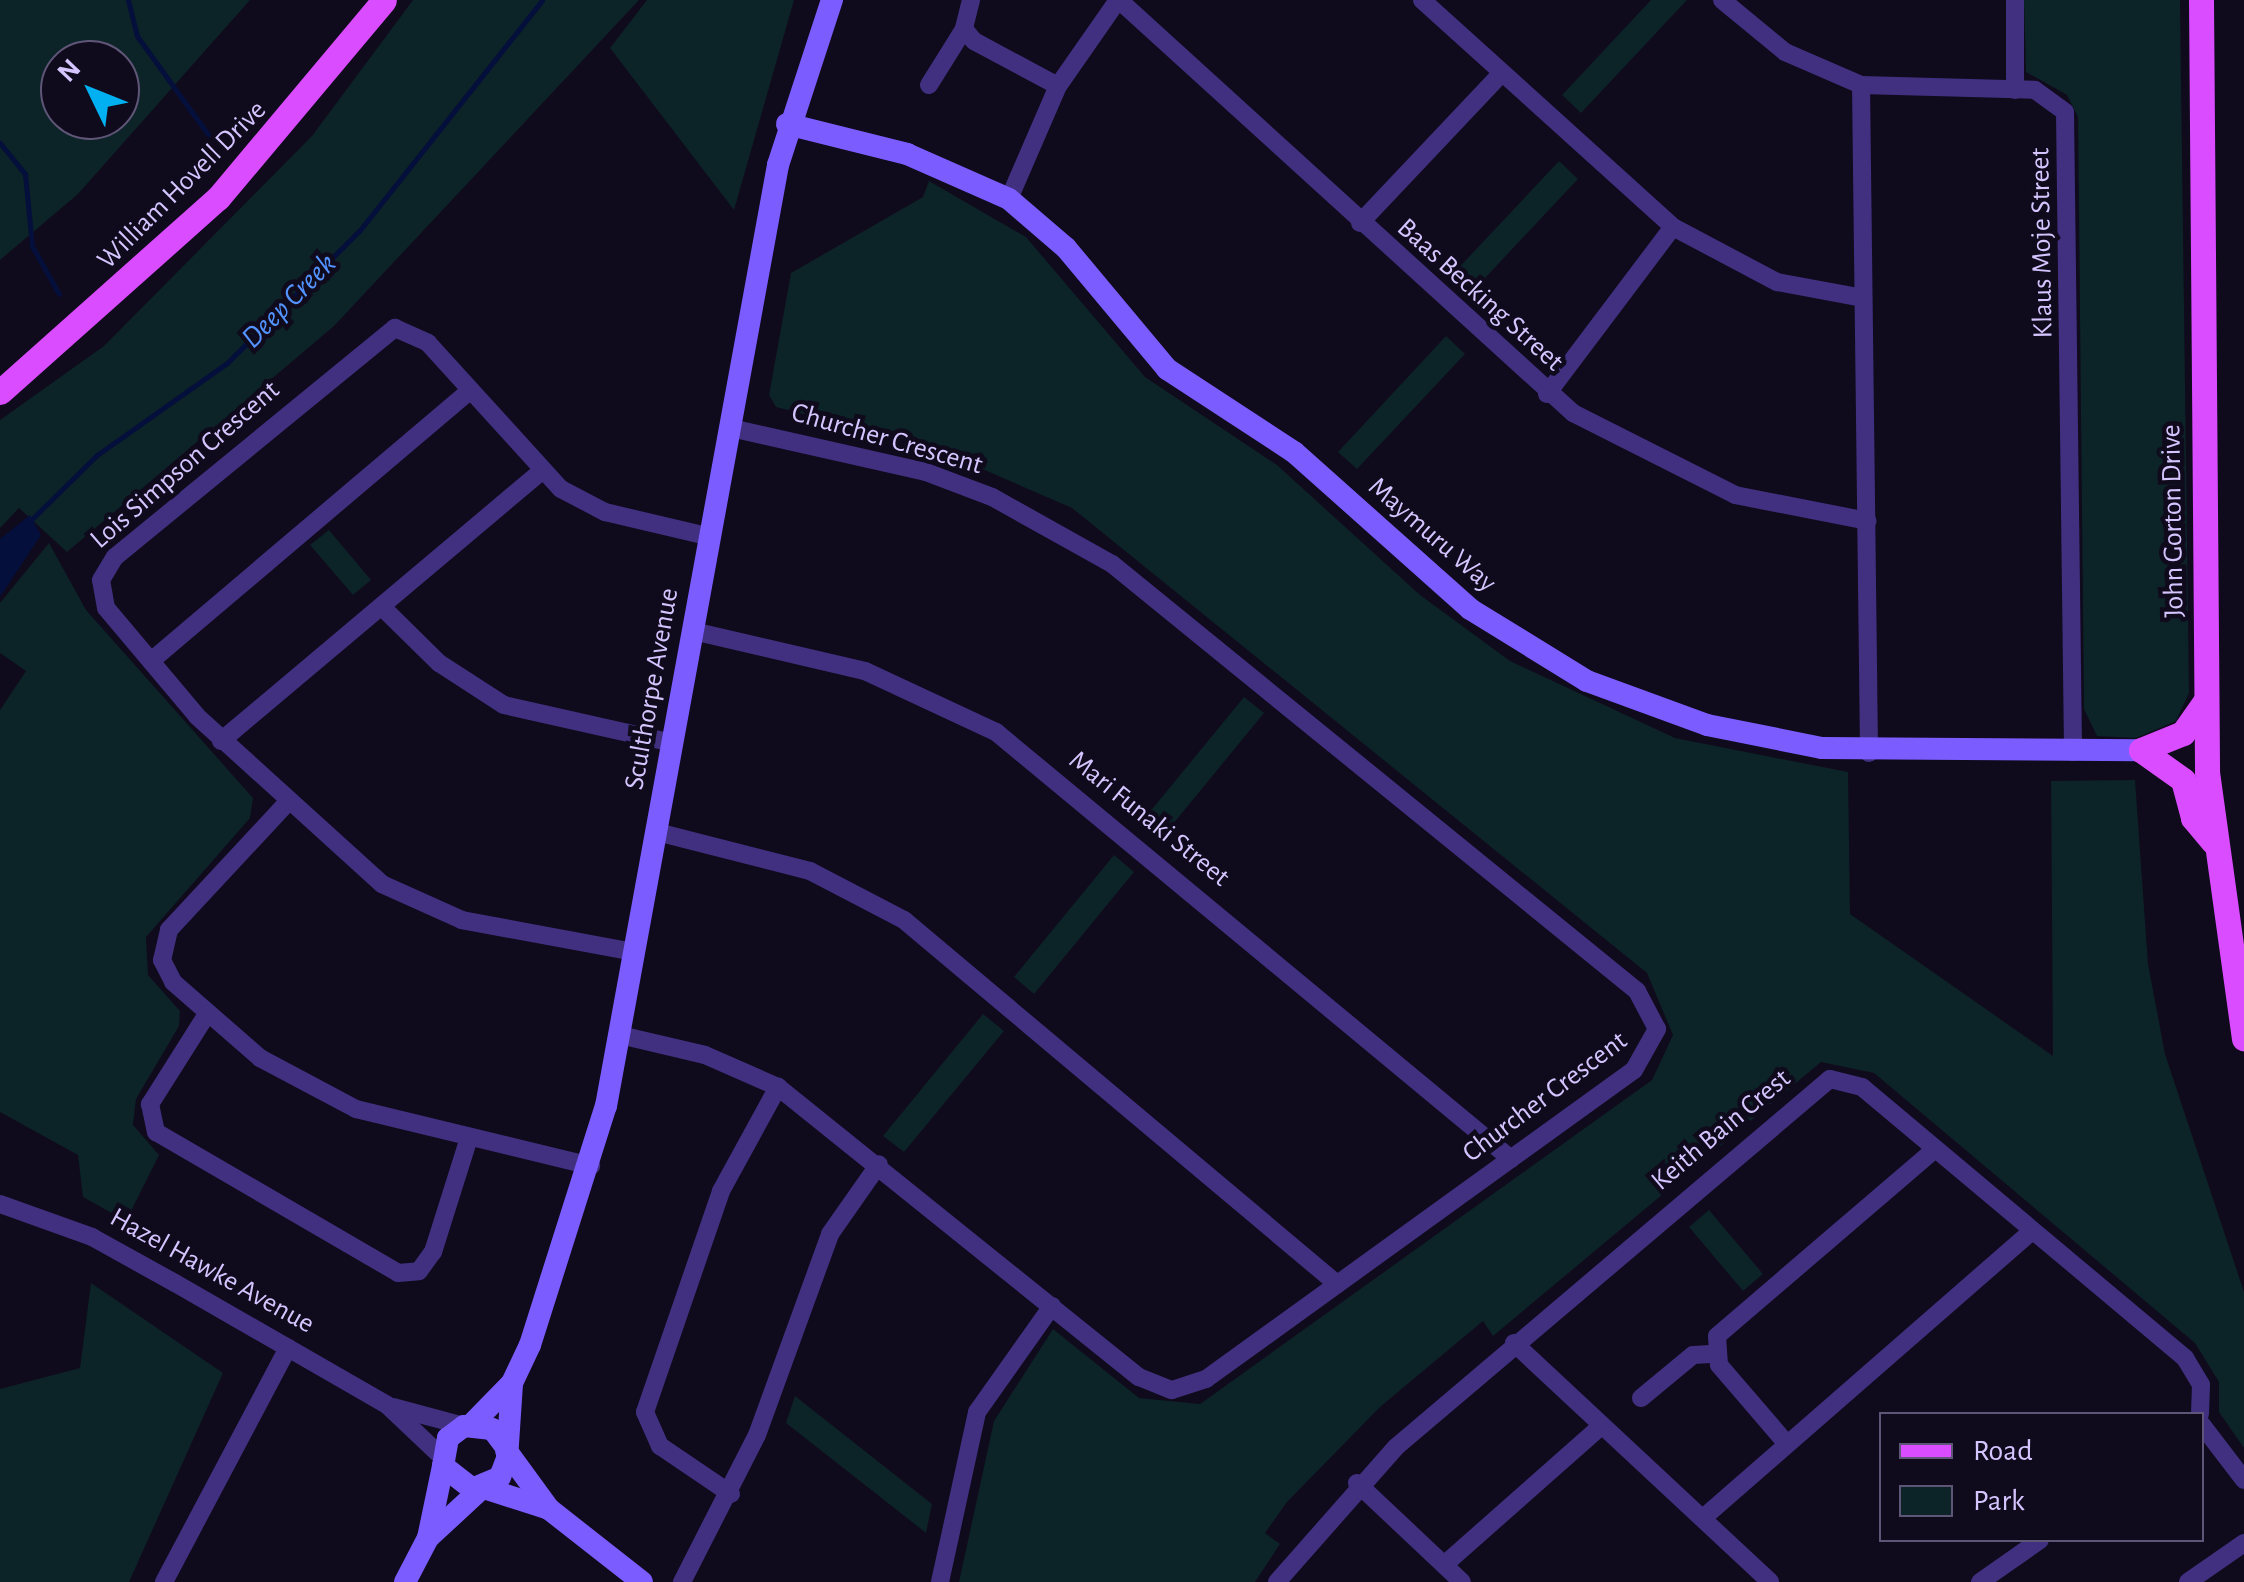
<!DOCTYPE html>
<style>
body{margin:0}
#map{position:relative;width:2244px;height:1582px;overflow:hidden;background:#100a1d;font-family:"Alegreya Sans",sans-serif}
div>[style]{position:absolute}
.green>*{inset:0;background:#0c2327}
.water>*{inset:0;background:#050f3b}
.stream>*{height:5px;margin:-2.5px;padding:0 2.5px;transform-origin:2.5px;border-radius:2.5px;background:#050f3b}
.street>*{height:18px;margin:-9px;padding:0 9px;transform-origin:9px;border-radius:9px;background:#413080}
.secondary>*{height:22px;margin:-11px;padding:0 11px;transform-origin:11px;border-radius:11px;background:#7b5cff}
.primary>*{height:25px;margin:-12.5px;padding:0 12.5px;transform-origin:12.5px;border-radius:12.5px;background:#da4cff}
span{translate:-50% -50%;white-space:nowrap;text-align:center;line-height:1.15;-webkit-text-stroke:9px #100a1d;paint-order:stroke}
.street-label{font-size:28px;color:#d5c5ff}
.water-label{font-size:30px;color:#5393ff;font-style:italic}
.legend{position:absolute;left:1879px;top:1412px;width:325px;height:130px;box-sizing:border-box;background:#100a1d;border:2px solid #5f5577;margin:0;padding:12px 18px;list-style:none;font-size:30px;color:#d5c5ff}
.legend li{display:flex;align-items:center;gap:20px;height:50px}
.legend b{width:50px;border:2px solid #5f5577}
.north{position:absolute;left:40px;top:40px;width:100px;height:100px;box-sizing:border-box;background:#100a1d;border:2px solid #5f5577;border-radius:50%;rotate:313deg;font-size:28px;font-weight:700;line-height:40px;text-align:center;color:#d5c5ff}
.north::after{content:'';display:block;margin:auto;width:35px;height:45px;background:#00b0f0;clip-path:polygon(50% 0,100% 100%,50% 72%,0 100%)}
</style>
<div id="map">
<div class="green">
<i style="clip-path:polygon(evenodd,0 0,250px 0,78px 194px,0 260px,0 0,60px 60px,120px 60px,120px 120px,60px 120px,60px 60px)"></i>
<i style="clip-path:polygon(413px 0,639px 0,334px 326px,67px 552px,19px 508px,0 528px,0 420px,104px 346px,312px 136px)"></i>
<i style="clip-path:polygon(647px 0,794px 0,734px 210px,610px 48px)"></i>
<i style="clip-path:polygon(1651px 0,1687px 0,1581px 113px,1562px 95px)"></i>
<i style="clip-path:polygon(2024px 0,2180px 0,2189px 693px,2176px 721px,2136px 738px,2097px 736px,2084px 709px,2078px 117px,2067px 95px,2026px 72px)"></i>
<i style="clip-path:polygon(1559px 161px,1578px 179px,1470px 294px,1451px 276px)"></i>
<i style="clip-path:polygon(929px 181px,1026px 237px,1145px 377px,1277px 465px,1420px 595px,1510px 661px,1675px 738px,1848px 772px,1850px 914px,2053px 1056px,2051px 781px,2135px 780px,2148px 964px,2165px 1054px,2244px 1292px,2244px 1448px,2219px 1412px,2219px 1382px,2195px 1343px,1874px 1073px,1821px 1062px,1493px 1336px,1483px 1321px,1380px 1407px,1287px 1502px,1265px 1533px,1280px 1544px,1255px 1582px,959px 1582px,994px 1421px,1053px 1329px,1139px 1398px,1200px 1404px,1652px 1080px,1673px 1035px,1647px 973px,1072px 508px,927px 445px,776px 407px,769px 395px,791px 273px,923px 197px)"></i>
<i style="clip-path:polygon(1446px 336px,1465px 354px,1357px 469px,1338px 452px)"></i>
<i style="clip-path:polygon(329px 530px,371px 580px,353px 595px,310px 545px)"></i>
<i style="clip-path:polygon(49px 543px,86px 610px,253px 798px,250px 818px,146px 937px,148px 975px,180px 1011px,179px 1026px,136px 1099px,133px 1125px,159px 1155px,126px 1221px,83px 1197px,78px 1155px,0 1112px,0 710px,26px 671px,0 653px,0 603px)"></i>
<i style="clip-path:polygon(1244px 697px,1264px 713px,1164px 835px,1144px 819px)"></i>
<i style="clip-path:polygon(1114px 855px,1134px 872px,1034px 994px,1014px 977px)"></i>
<i style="clip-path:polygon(983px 1014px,1004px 1031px,904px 1152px,883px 1136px)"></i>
<i style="clip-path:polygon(1709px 1210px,1763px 1274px,1743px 1291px,1689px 1227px)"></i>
<i style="clip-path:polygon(91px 1283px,223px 1373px,129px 1582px,0 1582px,0 1389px,80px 1368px)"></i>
<i style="clip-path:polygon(795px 1396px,932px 1504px,926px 1533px,786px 1423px)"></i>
</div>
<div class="water">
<i style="clip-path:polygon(30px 515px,41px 535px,0 597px,0 539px)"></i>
</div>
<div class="stream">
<i style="left:128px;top:0;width:37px;rotate:76deg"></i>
<i style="left:137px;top:36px;width:123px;rotate:54.2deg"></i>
<i style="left:0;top:143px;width:40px;rotate:51deg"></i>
<i style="left:25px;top:174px;width:72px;rotate:84.4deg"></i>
<i style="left:32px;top:246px;width:55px;rotate:60.6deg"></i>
<i style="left:29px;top:522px;width:95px;rotate:-44.6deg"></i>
<i style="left:97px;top:455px;width:159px;rotate:-35.3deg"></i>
<i style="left:227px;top:363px;width:188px;rotate:-45deg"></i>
<i style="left:360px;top:230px;width:293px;rotate:-51.6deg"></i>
</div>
<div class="street">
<i style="left:971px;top:0;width:30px;rotate:104deg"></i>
<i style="left:964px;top:29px;width:16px;rotate:50deg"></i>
<i style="left:974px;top:41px;width:95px;rotate:28.2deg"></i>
<i style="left:1119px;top:0;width:614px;rotate:42.29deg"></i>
<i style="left:1573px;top:413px;width:182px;rotate:26.8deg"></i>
<i style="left:1735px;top:495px;width:135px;rotate:11.1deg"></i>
<i style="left:1422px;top:0;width:338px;rotate:42.1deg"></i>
<i style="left:1673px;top:227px;width:118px;rotate:27.9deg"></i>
<i style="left:1777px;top:282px;width:87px;rotate:10.5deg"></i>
<i style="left:1722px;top:0;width:82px;rotate:39.5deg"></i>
<i style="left:1785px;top:52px;width:83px;rotate:23.5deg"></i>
<i style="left:1861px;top:85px;width:174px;rotate:1.6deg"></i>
<i style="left:2035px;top:90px;width:37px;rotate:36deg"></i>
<i style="left:2065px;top:112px;width:640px;rotate:89.28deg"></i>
<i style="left:2015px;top:0;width:90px;rotate:90deg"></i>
<i style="left:929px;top:85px;width:66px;rotate:-58deg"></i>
<i style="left:1861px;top:85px;width:668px;rotate:89.31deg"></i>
<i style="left:1009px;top:199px;width:123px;rotate:-66.6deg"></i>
<i style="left:1058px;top:86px;width:105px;rotate:-55.1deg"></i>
<i style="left:1360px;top:223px;width:205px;rotate:-46.6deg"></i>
<i style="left:1547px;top:394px;width:209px;rotate:-53deg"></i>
<i style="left:382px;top:607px;width:80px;rotate:44.5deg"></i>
<i style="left:439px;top:663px;width:77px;rotate:32.9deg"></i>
<i style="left:504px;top:705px;width:173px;rotate:12.7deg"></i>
<i style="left:693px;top:631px;width:177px;rotate:13.1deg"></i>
<i style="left:865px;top:671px;width:145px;rotate:25deg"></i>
<i style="left:996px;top:732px;width:669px;rotate:39.66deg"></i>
<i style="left:151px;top:661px;width:417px;rotate:-40.3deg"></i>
<i style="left:221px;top:741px;width:416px;rotate:-40.1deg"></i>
<i style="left:286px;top:804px;width:172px;rotate:132.9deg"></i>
<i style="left:169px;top:930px;width:31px;rotate:103deg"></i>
<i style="left:162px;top:960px;width:25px;rotate:63deg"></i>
<i style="left:173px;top:982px;width:116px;rotate:41.1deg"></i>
<i style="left:260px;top:1058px;width:109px;rotate:28deg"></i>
<i style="left:356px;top:1109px;width:242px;rotate:13.6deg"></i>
<i style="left:657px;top:832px;width:158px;rotate:14.3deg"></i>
<i style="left:810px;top:871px;width:106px;rotate:27.5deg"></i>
<i style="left:904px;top:920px;width:566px;rotate:40.05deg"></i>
<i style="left:634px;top:952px;width:175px;rotate:-169.5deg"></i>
<i style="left:462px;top:920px;width:88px;rotate:-155.8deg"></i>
<i style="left:382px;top:884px;width:250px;rotate:-137.8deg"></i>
<i style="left:197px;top:716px;width:141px;rotate:-130.1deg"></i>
<i style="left:106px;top:608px;width:28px;rotate:-100deg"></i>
<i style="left:101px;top:580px;width:27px;rotate:-59deg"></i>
<i style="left:115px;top:557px;width:362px;rotate:-39.3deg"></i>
<i style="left:395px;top:328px;width:36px;rotate:24deg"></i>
<i style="left:428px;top:343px;width:197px;rotate:47.7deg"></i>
<i style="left:561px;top:489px;width:50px;rotate:27.6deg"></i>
<i style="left:605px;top:512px;width:109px;rotate:13.3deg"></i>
<i style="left:207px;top:1014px;width:107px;rotate:122.3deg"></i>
<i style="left:150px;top:1104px;width:29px;rotate:78deg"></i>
<i style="left:156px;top:1132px;width:280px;rotate:30.2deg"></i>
<i style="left:398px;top:1273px;width:21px;rotate:-5deg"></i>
<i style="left:419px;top:1271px;width:24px;rotate:-54deg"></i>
<i style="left:433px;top:1252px;width:120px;rotate:-72.5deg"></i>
<i style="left:620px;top:1035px;width:87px;rotate:13.2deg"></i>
<i style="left:705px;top:1055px;width:80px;rotate:23.7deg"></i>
<i style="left:778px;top:1087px;width:463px;rotate:38.8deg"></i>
<i style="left:1139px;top:1377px;width:35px;rotate:22deg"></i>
<i style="left:1172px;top:1390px;width:36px;rotate:-18deg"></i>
<i style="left:1206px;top:1379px;width:528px;rotate:-35.83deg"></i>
<i style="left:1634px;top:1070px;width:47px;rotate:-60.7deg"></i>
<i style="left:1657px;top:1029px;width:43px;rotate:-117.8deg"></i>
<i style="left:1637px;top:991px;width:677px;rotate:-140.88deg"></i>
<i style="left:1112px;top:564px;width:137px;rotate:-150.8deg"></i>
<i style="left:992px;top:497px;width:71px;rotate:-159.3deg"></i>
<i style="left:926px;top:472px;width:201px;rotate:-167.3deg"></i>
<i style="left:0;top:1204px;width:98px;rotate:19.7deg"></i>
<i style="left:92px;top:1237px;width:95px;rotate:29deg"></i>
<i style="left:175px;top:1283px;width:245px;rotate:29.9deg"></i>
<i style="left:387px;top:1405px;width:76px;rotate:43.4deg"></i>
<i style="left:1514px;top:1343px;width:350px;rotate:43deg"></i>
<i style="left:1641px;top:1398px;width:67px;rotate:-39.6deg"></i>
<i style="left:1693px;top:1355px;width:22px;rotate:-3deg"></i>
<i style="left:393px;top:1407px;width:73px;rotate:15deg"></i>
<i style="left:2202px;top:1425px;width:69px;rotate:52.6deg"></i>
<i style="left:1787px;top:1444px;width:104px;rotate:-130.7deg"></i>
<i style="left:1719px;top:1365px;width:29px;rotate:-94deg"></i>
<i style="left:1717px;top:1336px;width:287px;rotate:-40.6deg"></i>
<i style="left:1357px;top:1483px;width:144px;rotate:43.3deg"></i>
<i style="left:731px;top:1494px;width:86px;rotate:-145.9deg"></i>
<i style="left:660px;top:1446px;width:37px;rotate:-114deg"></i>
<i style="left:645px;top:1412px;width:234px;rotate:-71deg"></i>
<i style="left:721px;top:1191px;width:119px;rotate:-61.3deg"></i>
<i style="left:1703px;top:1518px;width:437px;rotate:-41.1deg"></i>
<i style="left:1444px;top:1565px;width:211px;rotate:-41.5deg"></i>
<i style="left:164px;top:1582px;width:265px;rotate:-62.1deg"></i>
<i style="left:682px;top:1582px;width:165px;rotate:-63deg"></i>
<i style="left:757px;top:1435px;width:214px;rotate:-70deg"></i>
<i style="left:830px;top:1234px;width:85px;rotate:-55deg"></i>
<i style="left:940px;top:1582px;width:174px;rotate:-77.7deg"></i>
<i style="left:977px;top:1412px;width:130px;rotate:-54.7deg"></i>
<i style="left:1277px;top:1582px;width:180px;rotate:-48.6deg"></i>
<i style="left:1396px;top:1447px;width:569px;rotate:-40.3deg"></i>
<i style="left:1830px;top:1079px;width:33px;rotate:14deg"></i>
<i style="left:1862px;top:1087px;width:422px;rotate:40deg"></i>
<i style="left:2185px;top:1358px;width:31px;rotate:59deg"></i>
<i style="left:2201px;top:1385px;width:29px;rotate:92deg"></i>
<i style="left:1980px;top:1582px;width:73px;rotate:-35deg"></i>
<i style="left:2188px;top:1582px;width:68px;rotate:-34.9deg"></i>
</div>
<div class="secondary">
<i style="left:787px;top:124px;width:124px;rotate:14deg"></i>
<i style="left:907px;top:154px;width:111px;rotate:23.8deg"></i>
<i style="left:1009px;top:199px;width:75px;rotate:40.7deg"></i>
<i style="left:1066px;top:248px;width:158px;rotate:50.1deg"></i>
<i style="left:1167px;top:369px;width:152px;rotate:33.2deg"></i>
<i style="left:1294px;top:452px;width:236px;rotate:41.7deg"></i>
<i style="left:1470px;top:609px;width:137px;rotate:31.6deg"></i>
<i style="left:1587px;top:681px;width:128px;rotate:20.1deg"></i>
<i style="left:1707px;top:725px;width:117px;rotate:11.3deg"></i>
<i style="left:1822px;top:748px;width:319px;rotate:0.4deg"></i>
<i style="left:472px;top:1424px;width:57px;rotate:-45.7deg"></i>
<i style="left:512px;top:1383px;width:42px;rotate:-64.7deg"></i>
<i style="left:530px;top:1345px;width:251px;rotate:-72.4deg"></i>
<i style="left:606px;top:1106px;width:957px;rotate:-79.64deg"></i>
<i style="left:778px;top:165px;width:174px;rotate:-71.9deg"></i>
<i style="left:505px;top:1446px;width:21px;rotate:-127deg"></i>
<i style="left:492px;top:1429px;width:28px;rotate:-174deg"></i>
<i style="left:464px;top:1426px;width:20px;rotate:143deg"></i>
<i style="left:448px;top:1438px;width:28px;rotate:100deg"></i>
<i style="left:443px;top:1466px;width:37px;rotate:38deg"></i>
<i style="left:472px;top:1489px;width:30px;rotate:-23deg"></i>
<i style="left:500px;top:1477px;width:19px;rotate:-69deg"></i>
<i style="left:507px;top:1459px;width:76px;rotate:-86.2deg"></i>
<i style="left:506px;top:1450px;width:73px;rotate:53.9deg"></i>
<i style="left:549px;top:1509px;width:118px;rotate:38.1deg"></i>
<i style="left:484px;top:1488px;width:68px;rotate:17.9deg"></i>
<i style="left:428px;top:1538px;width:74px;rotate:-42.8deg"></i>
<i style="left:405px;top:1582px;width:50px;rotate:-62.4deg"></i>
<i style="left:428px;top:1538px;width:74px;rotate:-78.2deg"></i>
</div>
<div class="primary">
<i style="left:2201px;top:0;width:772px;rotate:89.55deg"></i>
<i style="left:2207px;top:772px;width:269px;rotate:82.1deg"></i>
<i style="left:0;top:392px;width:292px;rotate:-41.7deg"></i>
<i style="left:218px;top:198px;width:258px;rotate:-50deg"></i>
<i style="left:2141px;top:750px;width:52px;rotate:35.5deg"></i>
<i style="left:2183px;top:780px;width:39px;rotate:75deg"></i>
<i style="left:2193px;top:818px;width:31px;rotate:50deg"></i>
<i style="left:2141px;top:750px;width:45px;rotate:-22deg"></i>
<i style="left:2183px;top:733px;width:38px;rotate:-55deg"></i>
</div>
<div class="street-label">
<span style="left:182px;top:185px;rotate:-45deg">William Hovell Drive</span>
<span style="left:2042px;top:243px;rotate:-91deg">Klaus Moje Street</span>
<span style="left:1480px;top:295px;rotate:42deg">Baas Becking Street</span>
<span style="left:887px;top:439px;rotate:16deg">Churcher Crescent</span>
<span style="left:185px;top:465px;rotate:-41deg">Lois Simpson Crescent</span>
<span style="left:2173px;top:521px;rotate:-91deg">John Gorton Drive</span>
<span style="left:1432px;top:535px;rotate:41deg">Maymuru Way</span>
<span style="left:652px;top:689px;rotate:-80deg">Sculthorpe Avenue</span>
<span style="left:1149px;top:819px;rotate:39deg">Mari Funaki Street</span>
<span style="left:1545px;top:1097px;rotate:-37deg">Churcher Crescent</span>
<span style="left:1721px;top:1130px;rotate:-40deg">Keith Bain Crest</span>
<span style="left:212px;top:1271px;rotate:29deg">Hazel Hawke Avenue</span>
</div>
<div class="water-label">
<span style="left:289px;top:301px;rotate:-45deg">Deep Creek</span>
</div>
<ul class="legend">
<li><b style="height:12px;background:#da4cff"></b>Road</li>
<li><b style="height:28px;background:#0c2327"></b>Park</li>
</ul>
<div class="north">N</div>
</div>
